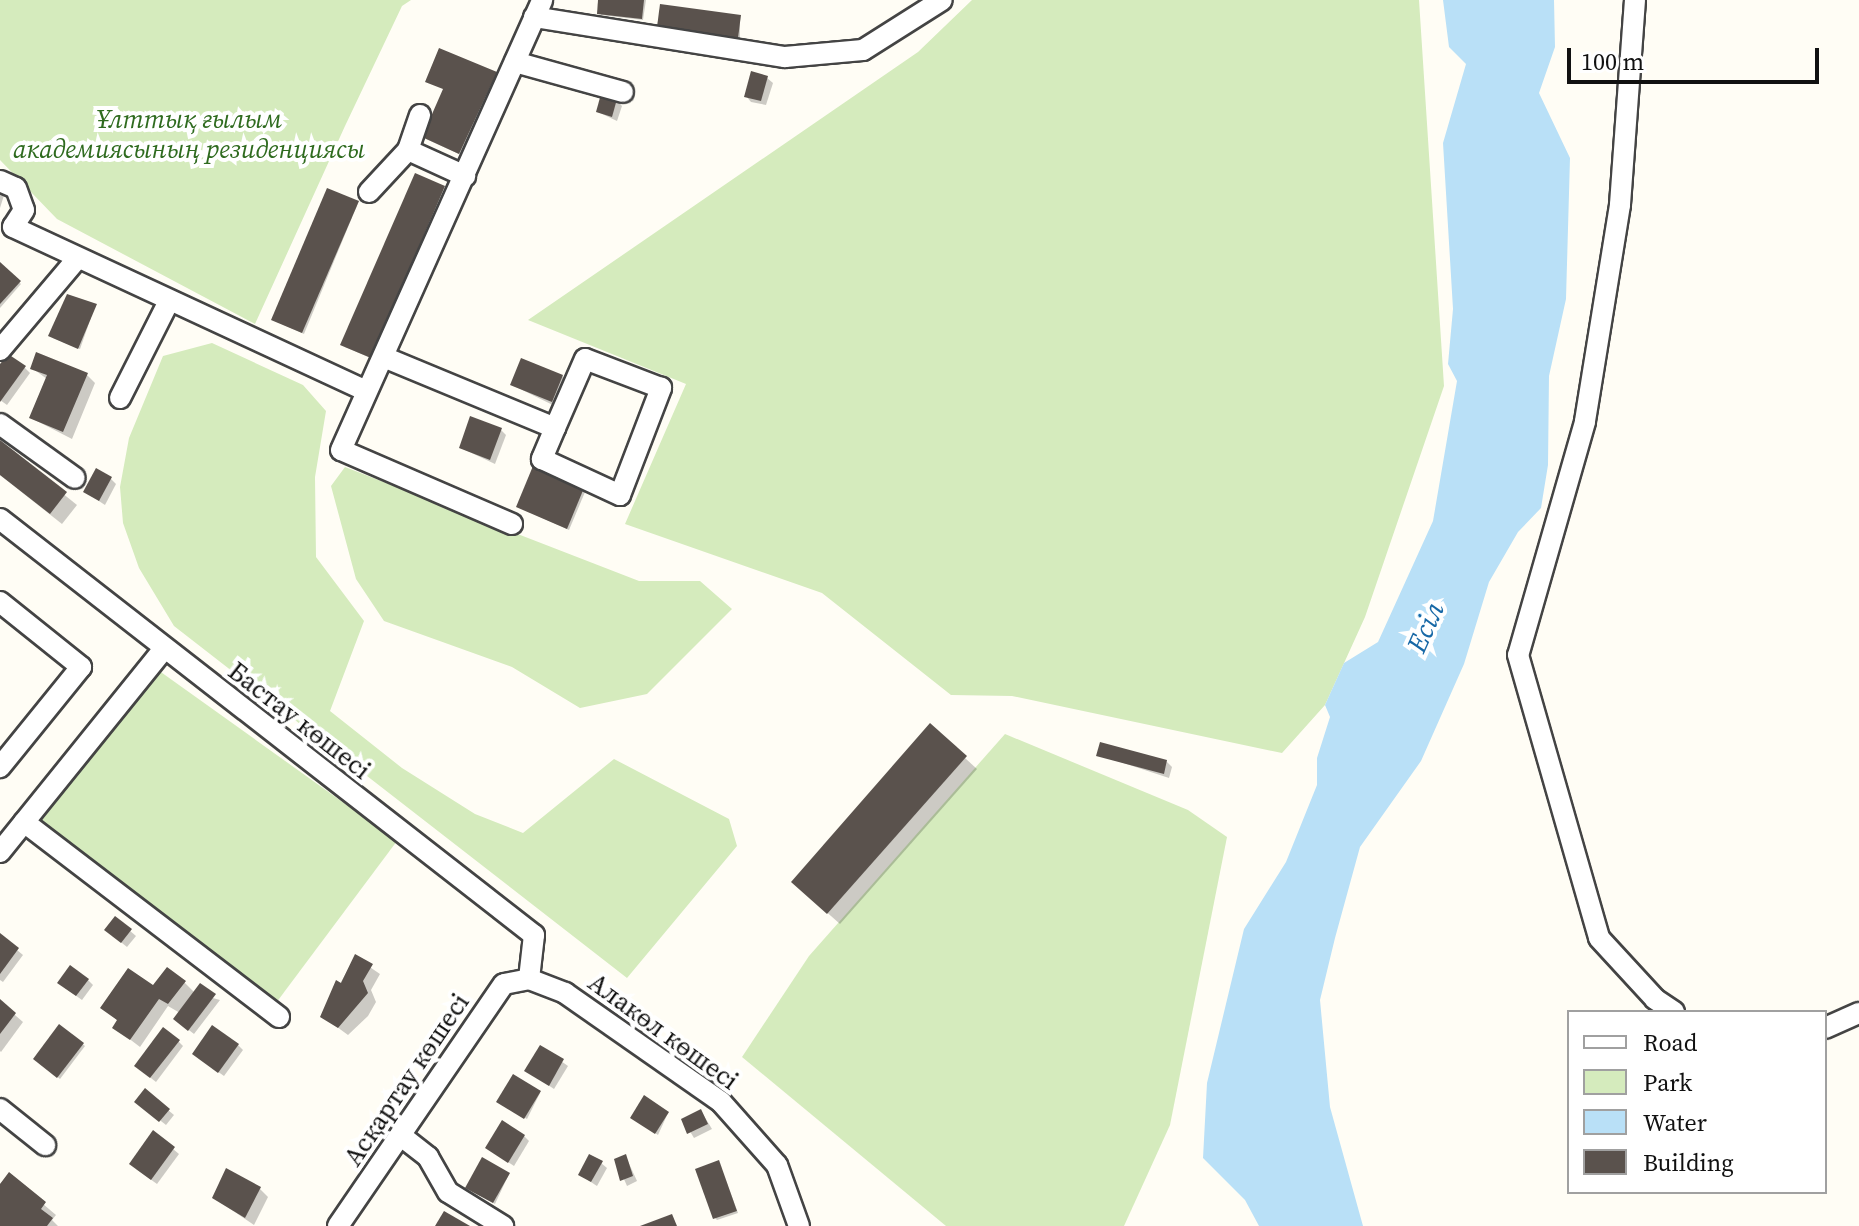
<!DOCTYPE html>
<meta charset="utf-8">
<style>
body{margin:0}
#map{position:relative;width:1859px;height:1226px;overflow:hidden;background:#fffdf5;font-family:"Source Serif 4",serif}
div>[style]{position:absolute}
.green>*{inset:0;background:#d5ebbd}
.water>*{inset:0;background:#b9e0f7}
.shadow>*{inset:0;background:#0003}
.building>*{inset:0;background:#5a524d}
.roads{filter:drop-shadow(2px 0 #444) drop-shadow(-2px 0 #444) drop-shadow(0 2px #444) drop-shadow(0 -2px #444)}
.minor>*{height:20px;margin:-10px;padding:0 10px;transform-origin:10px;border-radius:10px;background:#fff}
span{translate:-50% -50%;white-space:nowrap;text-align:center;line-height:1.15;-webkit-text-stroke:8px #fff;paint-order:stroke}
.park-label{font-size:26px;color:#2f6b1f;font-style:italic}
.street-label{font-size:26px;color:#111}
.water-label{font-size:28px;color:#1768a6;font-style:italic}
.legend{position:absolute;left:1567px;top:1010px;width:260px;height:184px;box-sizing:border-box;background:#fff;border:2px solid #a0a0a0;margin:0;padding:10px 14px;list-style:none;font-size:24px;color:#111}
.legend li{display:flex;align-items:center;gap:16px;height:40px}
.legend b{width:40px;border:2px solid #a0a0a0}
.scale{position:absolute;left:1567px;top:48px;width:252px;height:36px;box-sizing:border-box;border:4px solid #111;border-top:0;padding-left:10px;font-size:24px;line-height:28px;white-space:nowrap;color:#111;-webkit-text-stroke:6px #fff;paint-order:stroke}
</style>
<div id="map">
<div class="green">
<i style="clip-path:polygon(0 0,411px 0,402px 6px,345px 126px,255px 324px,57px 219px,0 160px)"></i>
<i style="clip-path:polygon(972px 0,1419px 0,1444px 386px,1365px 617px,1325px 705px,1282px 753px,1012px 696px,951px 695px,822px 593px,625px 524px,686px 384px,528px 320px,918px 52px)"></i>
<i style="clip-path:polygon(212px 343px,303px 385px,326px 411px,315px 477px,316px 557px,364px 621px,330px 711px,402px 768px,475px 814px,523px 833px,614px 759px,729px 819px,737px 846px,627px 978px,174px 626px,139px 568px,123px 523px,120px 487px,129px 438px,163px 356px)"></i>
<i style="clip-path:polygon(345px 467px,639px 581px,700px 581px,732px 609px,647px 694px,580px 708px,512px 667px,384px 621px,356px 579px,331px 486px)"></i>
<i style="clip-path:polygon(158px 670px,397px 841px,276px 1003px,39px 824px)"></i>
<i style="clip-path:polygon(1005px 734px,1188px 810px,1227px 837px,1170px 1125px,1124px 1226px,946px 1226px,742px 1057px,809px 956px)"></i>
</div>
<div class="water">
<i style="clip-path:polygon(1443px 0,1554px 0,1555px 47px,1539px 93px,1570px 158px,1566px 299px,1549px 376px,1548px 465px,1541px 508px,1518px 532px,1489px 582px,1464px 664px,1421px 761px,1360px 847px,1335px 938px,1320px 1000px,1330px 1107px,1363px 1226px,1259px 1226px,1245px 1200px,1203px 1158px,1207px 1083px,1244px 929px,1286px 862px,1317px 785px,1317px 758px,1330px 717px,1325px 705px,1344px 663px,1378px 642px,1433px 521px,1457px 381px,1448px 364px,1453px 309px,1443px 143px,1466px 64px,1449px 47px)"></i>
</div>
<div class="shadow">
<i style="clip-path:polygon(600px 0,646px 0,643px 20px,601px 15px)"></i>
<i style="clip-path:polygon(740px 17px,740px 39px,661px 29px)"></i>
<i style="clip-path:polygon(496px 74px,461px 155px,426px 139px)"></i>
<i style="clip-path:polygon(767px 78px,773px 83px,766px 105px,751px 102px,746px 96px)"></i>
<i style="clip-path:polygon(616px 100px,622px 106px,617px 121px,598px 112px)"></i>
<i style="clip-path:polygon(0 186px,5px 192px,0 208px)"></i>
<i style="clip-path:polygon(444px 188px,373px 359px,345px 347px)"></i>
<i style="clip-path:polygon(358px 203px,304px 334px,275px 321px)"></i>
<i style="clip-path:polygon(0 265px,21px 284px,0 308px)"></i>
<i style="clip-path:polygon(95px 306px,80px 349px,53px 338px)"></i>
<i style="clip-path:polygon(0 367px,25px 368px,30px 373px,7px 405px,0 400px)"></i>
<i style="clip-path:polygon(32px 368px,87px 375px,95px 383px,72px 439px,31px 418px,47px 379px)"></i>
<i style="clip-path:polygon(562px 376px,570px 385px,561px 409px,512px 385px)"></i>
<i style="clip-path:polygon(501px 430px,506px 435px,495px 464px,461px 448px)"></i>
<i style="clip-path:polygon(0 443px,77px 505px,62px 524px,0 475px)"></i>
<i style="clip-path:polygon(534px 469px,585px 492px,569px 530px,518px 507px)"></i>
<i style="clip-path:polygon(111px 479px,116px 484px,105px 505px,85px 492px)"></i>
<i style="clip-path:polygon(930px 726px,977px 769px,840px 924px,805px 893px)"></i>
<i style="clip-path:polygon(1099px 755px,1166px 761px,1172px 767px,1169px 778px)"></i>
<i style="clip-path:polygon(115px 918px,136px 936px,127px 947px,112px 935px)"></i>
<i style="clip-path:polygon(0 936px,23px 955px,3px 982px,0 980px)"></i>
<i style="clip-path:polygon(355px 957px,380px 974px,371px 990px,376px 1002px,368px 1016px,348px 1035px,322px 1016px)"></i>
<i style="clip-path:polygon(88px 980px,93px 985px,82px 1000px,65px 988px)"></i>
<i style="clip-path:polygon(184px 982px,195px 993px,220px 1000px,194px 1034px,181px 1024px,180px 1013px,168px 1006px,140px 1047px,115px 1028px,119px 1022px,103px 1007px)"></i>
<i style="clip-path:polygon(0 1002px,23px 1022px,1px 1052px,0 1051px)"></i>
<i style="clip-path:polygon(60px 1027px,85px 1046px,60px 1079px,36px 1059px)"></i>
<i style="clip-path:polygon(178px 1041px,183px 1046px,156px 1082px,142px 1071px)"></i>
<i style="clip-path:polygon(238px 1045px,243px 1050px,224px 1076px,200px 1059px)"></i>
<i style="clip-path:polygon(541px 1047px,568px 1066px,554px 1089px,527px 1071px)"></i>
<i style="clip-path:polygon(540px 1093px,527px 1119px,501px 1104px)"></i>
<i style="clip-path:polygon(142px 1106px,168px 1110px,174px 1115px,166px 1125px)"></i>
<i style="clip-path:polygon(701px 1111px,712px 1129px,694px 1138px,683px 1120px)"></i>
<i style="clip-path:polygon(668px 1113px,658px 1135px,635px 1119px)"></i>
<i style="clip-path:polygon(154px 1133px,179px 1154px,157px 1184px,136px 1169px)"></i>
<i style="clip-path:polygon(524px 1136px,529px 1141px,514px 1166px,487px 1148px)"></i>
<i style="clip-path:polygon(626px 1157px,637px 1181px,627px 1186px,616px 1161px)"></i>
<i style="clip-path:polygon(719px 1162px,738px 1213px,717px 1220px,715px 1218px)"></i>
<i style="clip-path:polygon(601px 1163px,607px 1168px,597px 1186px,580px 1175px)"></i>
<i style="clip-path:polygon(509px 1174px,495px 1204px,470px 1190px)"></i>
<i style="clip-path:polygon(9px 1175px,56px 1215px,52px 1220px,58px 1226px,0 1226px,0 1184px)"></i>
<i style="clip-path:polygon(260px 1189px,268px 1197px,254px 1225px,214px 1198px)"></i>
</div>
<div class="building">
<i style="clip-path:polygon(598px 0,644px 0,642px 19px,597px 14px)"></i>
<i style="clip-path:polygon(660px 4px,741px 15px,738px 38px,657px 27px)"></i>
<i style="clip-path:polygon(439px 48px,497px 72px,459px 154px,422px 137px,443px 89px,425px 82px)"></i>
<i style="clip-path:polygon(751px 71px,768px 76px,761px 101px,744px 97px)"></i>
<i style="clip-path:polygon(601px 94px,617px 99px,612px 117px,596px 112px)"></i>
<i style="clip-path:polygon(415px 173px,445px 186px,371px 358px,340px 345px)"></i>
<i style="clip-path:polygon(327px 188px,359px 201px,302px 333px,271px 320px)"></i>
<i style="clip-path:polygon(0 262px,21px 281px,0 304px)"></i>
<i style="clip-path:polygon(67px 294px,97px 304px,78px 349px,48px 336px)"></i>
<i style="clip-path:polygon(36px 352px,88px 373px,63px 432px,29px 418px,47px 375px,30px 369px)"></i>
<i style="clip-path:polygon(8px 354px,26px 366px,0 402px,0 364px)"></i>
<i style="clip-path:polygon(521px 358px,563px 375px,552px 402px,510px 385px)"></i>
<i style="clip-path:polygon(470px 416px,502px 428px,490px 460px,459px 448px)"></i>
<i style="clip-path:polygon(0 440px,67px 492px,50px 514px,0 475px)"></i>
<i style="clip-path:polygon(533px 466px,584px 488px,567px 529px,516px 507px)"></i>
<i style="clip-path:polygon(96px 468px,112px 477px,99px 501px,83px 492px)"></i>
<i style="clip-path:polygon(930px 723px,967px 756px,827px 914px,791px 882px)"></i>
<i style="clip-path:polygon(1100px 742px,1167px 760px,1164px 774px,1096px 756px)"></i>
<i style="clip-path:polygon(115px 916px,132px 929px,121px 943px,104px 930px)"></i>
<i style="clip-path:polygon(0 933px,19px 948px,0 974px)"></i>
<i style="clip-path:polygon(355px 954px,373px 964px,363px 981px,368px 993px,338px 1028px,320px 1017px,336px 980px,341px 983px)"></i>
<i style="clip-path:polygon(70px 965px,89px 979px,76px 996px,57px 983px)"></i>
<i style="clip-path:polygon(167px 967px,186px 981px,168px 1004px,159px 999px,130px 1040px,112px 1028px,117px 1020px,100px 1008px,128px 968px,153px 985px)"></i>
<i style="clip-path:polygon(200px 983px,216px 994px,188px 1031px,173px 1019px)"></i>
<i style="clip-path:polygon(0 999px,16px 1013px,0 1034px)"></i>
<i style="clip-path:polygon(59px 1024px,84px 1043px,57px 1078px,33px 1059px)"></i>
<i style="clip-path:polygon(212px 1025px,239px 1044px,218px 1073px,192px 1054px)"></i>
<i style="clip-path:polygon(163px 1027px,180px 1040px,150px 1078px,134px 1066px)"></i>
<i style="clip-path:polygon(540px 1045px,564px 1059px,549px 1086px,524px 1071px)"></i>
<i style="clip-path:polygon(513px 1074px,541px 1091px,524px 1119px,496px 1102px)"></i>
<i style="clip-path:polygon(145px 1088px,170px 1109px,159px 1122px,134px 1102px)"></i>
<i style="clip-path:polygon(644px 1095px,669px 1112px,655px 1134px,630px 1118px)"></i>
<i style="clip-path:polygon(701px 1109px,708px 1124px,687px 1134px,681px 1119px)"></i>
<i style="clip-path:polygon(502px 1120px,525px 1135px,508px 1163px,485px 1148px)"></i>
<i style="clip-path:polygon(153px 1130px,175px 1147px,151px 1180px,129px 1164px)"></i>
<i style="clip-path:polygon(589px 1154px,603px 1161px,591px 1182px,578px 1175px)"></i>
<i style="clip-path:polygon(626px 1154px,633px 1176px,620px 1181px,614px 1159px)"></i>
<i style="clip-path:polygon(482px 1157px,510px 1173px,493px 1203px,465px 1188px)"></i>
<i style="clip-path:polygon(719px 1160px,737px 1211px,713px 1219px,695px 1169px)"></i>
<i style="clip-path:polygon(226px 1168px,261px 1187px,245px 1218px,212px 1198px)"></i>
<i style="clip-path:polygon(9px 1172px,46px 1202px,41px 1209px,53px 1218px,47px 1226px,0 1226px,0 1184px)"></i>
<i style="clip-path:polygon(444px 1211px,470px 1226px,435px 1226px)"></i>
<i style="clip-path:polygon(672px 1214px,677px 1226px,640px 1226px)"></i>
</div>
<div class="roads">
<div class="minor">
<i style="left:1635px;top:0;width:206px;rotate:94.2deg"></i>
<i style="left:1620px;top:205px;width:220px;rotate:99.2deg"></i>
<i style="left:1585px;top:422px;width:242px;rotate:106deg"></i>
<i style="left:1518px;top:655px;width:294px;rotate:74deg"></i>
<i style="left:1599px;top:938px;width:83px;rotate:47.4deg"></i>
<i style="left:1655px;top:999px;width:23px;rotate:34deg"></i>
<i style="left:534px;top:17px;width:254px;rotate:9.1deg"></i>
<i style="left:785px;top:57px;width:78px;rotate:-5.1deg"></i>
<i style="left:863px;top:50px;width:93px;rotate:-32.3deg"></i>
<i style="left:515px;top:62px;width:112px;rotate:15.5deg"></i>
<i style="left:408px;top:150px;width:37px;rotate:-71deg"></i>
<i style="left:0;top:181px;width:17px;rotate:24deg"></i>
<i style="left:16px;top:188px;width:23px;rotate:70deg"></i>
<i style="left:24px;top:210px;width:20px;rotate:123deg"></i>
<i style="left:13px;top:227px;width:389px;rotate:24.9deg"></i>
<i style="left:369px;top:192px;width:57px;rotate:-47.1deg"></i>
<i style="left:408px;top:150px;width:63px;rotate:24.5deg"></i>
<i style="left:0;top:350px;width:119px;rotate:-49.8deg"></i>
<i style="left:386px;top:358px;width:183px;rotate:22.5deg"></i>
<i style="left:555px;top:428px;width:34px;rotate:113deg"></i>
<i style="left:542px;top:459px;width:86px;rotate:24.8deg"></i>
<i style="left:620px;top:495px;width:115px;rotate:-69deg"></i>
<i style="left:661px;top:388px;width:81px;rotate:-159.1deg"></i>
<i style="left:585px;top:359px;width:75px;rotate:113.5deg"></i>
<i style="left:120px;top:398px;width:109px;rotate:-63.2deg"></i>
<i style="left:0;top:424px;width:92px;rotate:35.8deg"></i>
<i style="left:0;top:519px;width:677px;rotate:37.92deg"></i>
<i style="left:534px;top:935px;width:44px;rotate:96.5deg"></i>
<i style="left:512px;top:524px;width:186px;rotate:-156.6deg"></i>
<i style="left:341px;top:450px;width:493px;rotate:-65.9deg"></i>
<i style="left:0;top:602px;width:104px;rotate:38.7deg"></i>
<i style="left:81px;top:667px;width:129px;rotate:129deg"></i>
<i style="left:24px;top:822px;width:321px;rotate:37.4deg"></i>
<i style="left:0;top:852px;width:261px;rotate:-51.1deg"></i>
<i style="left:529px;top:979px;width:39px;rotate:21deg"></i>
<i style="left:565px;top:993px;width:190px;rotate:34.9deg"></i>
<i style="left:721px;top:1102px;width:84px;rotate:48.4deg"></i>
<i style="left:777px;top:1165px;width:65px;rotate:70.2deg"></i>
<i style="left:1825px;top:1028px;width:37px;rotate:-24deg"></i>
<i style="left:0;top:1109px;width:58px;rotate:38.7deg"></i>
<i style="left:400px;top:1135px;width:36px;rotate:38deg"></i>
<i style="left:428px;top:1157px;width:40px;rotate:60.3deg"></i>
<i style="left:448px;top:1192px;width:65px;rotate:31.7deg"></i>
<i style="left:338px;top:1226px;width:293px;rotate:-55.6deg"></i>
<i style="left:504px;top:984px;width:25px;rotate:-11deg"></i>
</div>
</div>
<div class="park-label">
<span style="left:189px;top:135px">Ұлттық ғылым<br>академиясының резиденциясы</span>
</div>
<div class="street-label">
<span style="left:299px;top:721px;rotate:38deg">Бастау көшесі</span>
<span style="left:663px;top:1032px;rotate:36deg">Алакөл көшесі</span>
<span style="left:407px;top:1080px;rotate:-56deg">Асқартау көшесі</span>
</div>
<div class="water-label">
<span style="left:1425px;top:627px;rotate:-66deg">Есіл</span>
</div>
<ul class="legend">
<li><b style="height:10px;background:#fff"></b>Road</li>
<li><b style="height:22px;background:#d5ebbd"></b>Park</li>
<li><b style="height:22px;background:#b9e0f7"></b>Water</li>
<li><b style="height:22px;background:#5a524d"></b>Building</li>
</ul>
<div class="scale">100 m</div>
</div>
